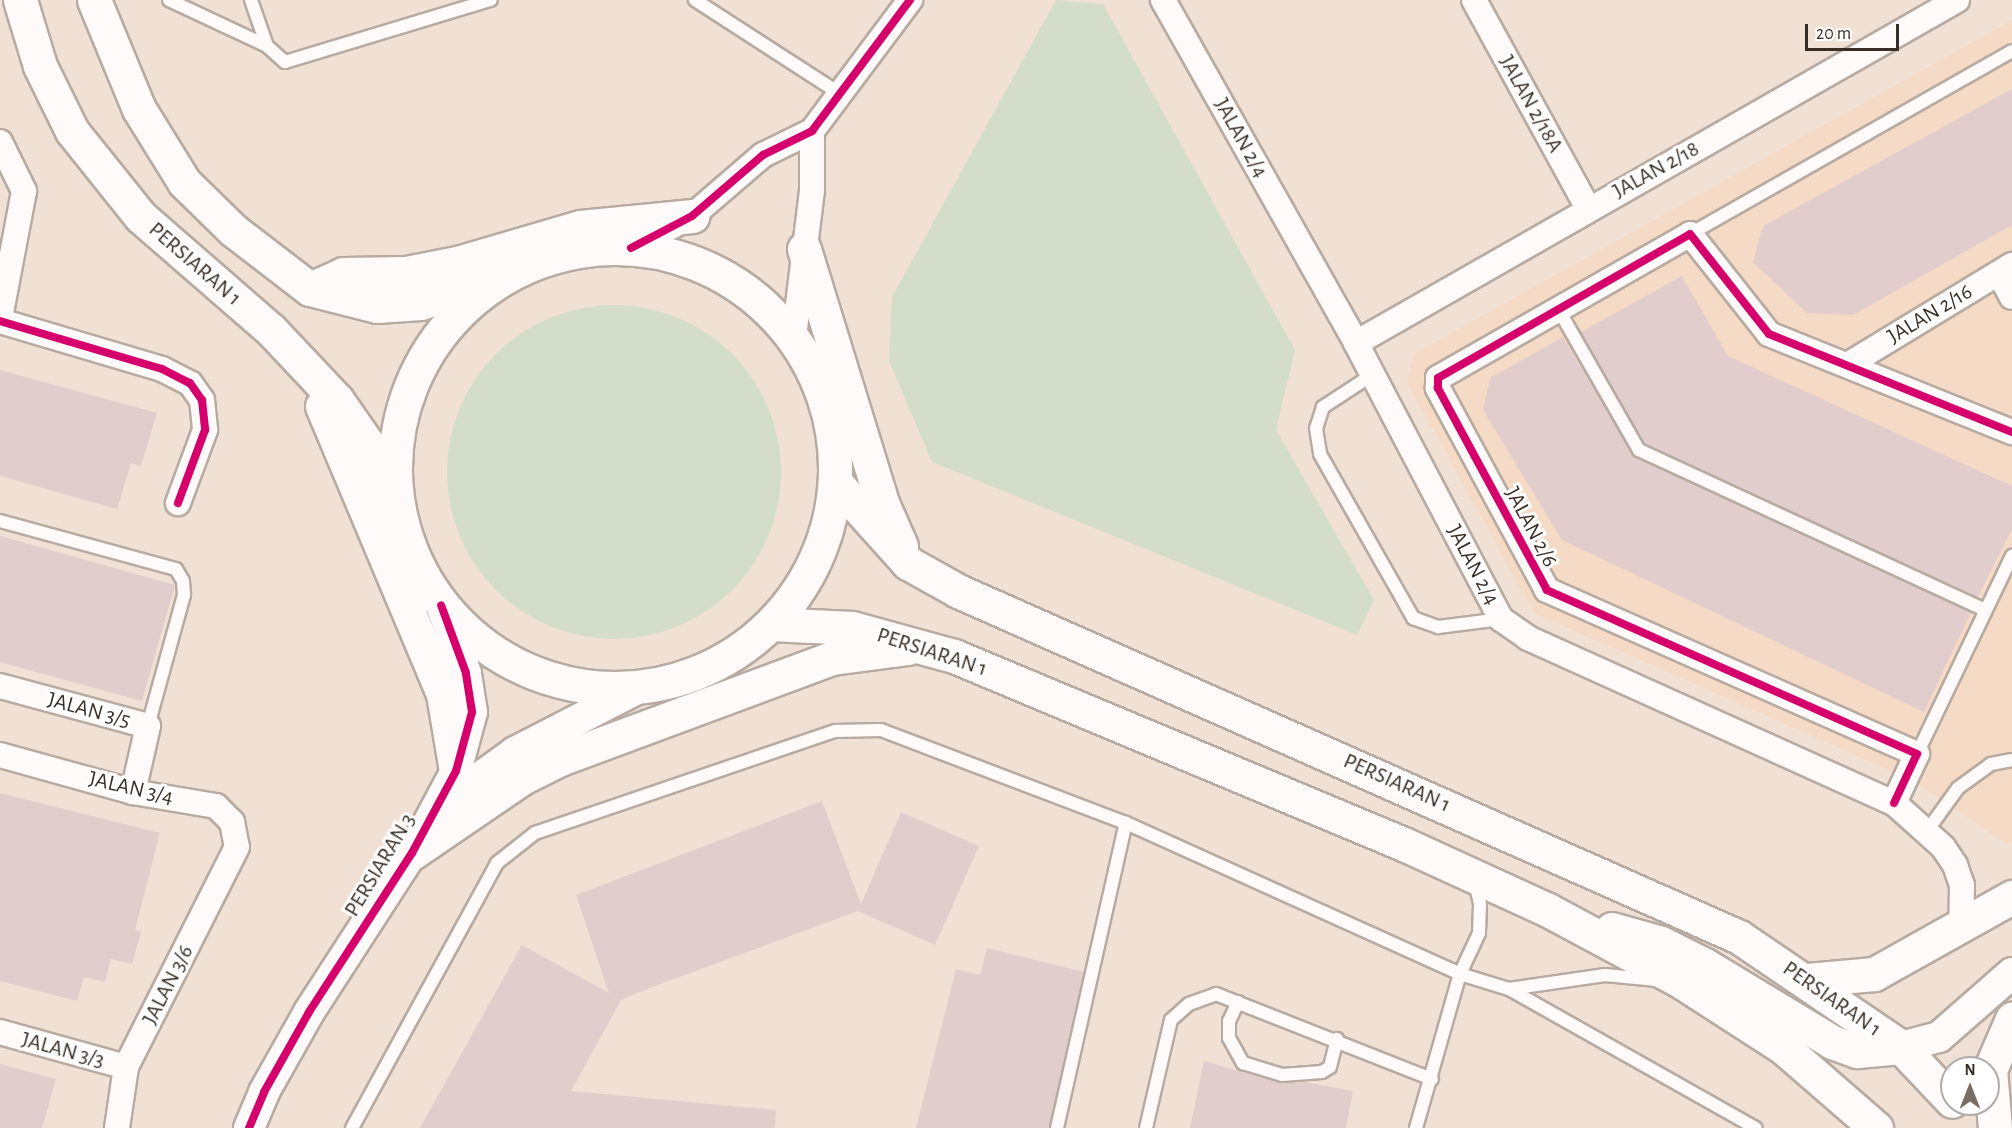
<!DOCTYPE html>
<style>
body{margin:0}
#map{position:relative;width:2012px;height:1128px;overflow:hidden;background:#f1e1d5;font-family:"Alegreya Sans",sans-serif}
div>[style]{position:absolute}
.built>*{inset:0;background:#f5dac6}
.green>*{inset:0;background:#d3ddc9}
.round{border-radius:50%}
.building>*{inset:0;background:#e0cdcc}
.roads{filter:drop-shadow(2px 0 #b7aba1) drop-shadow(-2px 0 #b7aba1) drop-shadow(0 2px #b7aba1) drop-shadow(0 -2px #b7aba1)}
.service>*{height:12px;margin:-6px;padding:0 6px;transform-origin:6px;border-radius:6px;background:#fdfaf9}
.minor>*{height:24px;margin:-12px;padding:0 12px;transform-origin:12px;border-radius:12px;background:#fdfaf9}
.tertiary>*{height:30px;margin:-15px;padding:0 15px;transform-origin:15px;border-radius:15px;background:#fdfaf9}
.secondary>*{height:33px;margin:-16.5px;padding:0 16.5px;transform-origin:16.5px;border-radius:16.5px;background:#fdfaf9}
.secondary>.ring{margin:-16.5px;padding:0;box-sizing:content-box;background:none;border:33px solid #fdfaf9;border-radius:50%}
.cycleway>*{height:8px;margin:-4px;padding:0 4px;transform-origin:4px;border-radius:4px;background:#d6006c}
span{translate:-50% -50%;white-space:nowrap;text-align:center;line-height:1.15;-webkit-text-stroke:6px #fff;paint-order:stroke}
.street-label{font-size:22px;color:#392e25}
.north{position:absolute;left:1940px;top:1056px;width:60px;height:60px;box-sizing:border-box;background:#fff;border:2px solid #b0aba8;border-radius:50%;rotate:0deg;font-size:16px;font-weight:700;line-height:24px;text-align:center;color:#392e25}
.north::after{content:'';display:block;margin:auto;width:21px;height:27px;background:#796d63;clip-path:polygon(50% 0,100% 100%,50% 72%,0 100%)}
.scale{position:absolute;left:1805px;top:24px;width:94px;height:27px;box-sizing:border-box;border:3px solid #392e25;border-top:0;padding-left:8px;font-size:18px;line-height:21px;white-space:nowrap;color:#392e25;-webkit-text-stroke:4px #fff;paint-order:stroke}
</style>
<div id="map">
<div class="built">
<i style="clip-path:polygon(2012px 20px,2012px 840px,2006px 844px,1916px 782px,1534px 613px,1407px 382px,1414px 354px)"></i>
</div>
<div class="green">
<i style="clip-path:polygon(1056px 0,1103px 4px,1295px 350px,1276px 430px,1374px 600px,1357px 635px,932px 462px,889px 361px,892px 297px)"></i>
<i class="round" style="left:447px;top:305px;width:334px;height:334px"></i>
</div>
<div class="building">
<i style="clip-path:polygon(2012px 89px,2012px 225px,1853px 315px,1807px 313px,1753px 262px,1763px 226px)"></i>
<i style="clip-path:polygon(1682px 276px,1728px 356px,2012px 486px,2012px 529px,1978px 597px,1645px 444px,1581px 332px)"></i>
<i style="clip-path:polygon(1563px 337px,1635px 457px,1971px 612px,1924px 712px,1562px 540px,1483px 410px,1490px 378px)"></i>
<i style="clip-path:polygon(0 370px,157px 413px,141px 466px,131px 463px,117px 509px,0 476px)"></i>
<i style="clip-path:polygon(0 536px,175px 585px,142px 701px,0 662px)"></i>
<i style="clip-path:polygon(0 793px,160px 833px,135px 930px,141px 932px,132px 964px,111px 959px,105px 982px,84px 977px,77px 1001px,0 981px)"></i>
<i style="clip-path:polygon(822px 801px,861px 904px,901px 812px,979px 846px,935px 945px,858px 911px,652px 987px,621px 1000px,571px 1091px,776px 1110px,775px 1128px,420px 1128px,522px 945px,609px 993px,576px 895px)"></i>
<i style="clip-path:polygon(987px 948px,1084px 972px,1049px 1128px,916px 1128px,956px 969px,980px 975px)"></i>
<i style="clip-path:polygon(1204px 1061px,1280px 1083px,1305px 1082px,1353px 1091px,1346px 1128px,1190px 1128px)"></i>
<i style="clip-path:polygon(0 1064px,56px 1079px,42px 1128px,0 1128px)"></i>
</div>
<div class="roads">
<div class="service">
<i style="left:169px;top:0;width:108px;rotate:25.1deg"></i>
<i style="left:267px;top:46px;width:24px;rotate:42deg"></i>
<i style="left:285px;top:62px;width:215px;rotate:-16.8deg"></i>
<i style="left:251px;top:0;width:49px;rotate:70.8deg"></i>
<i style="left:695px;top:0;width:171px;rotate:32.9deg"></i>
<i style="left:1690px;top:234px;width:370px;rotate:-29.6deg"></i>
<i style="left:1557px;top:307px;width:165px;rotate:60.2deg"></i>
<i style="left:1639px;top:450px;width:382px;rotate:24.8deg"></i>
<i style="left:1372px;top:375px;width:59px;rotate:146.9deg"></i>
<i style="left:1323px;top:407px;width:22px;rotate:108deg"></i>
<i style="left:1316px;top:428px;width:26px;rotate:81deg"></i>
<i style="left:1320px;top:454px;width:189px;rotate:60.4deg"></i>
<i style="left:1413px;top:618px;width:27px;rotate:20deg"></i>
<i style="left:1438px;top:627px;width:64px;rotate:-7.2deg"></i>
<i style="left:0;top:521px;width:182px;rotate:15.3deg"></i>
<i style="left:176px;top:569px;width:14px;rotate:60deg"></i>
<i style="left:183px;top:581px;width:14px;rotate:86deg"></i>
<i style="left:184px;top:595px;width:136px;rotate:105.4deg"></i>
<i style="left:1917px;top:754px;width:220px;rotate:-64.4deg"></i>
<i style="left:1927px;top:831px;width:53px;rotate:-54.2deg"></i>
<i style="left:1958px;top:788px;width:41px;rotate:-36deg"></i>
<i style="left:1991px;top:764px;width:21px;rotate:-11deg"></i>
<i style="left:1509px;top:989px;width:97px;rotate:-8.3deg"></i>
<i style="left:1605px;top:975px;width:52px;rotate:5.5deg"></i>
<i style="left:1238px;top:1002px;width:21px;rotate:115deg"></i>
<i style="left:1229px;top:1021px;width:17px;rotate:90deg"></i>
<i style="left:1229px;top:1038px;width:29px;rotate:61deg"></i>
<i style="left:1243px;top:1063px;width:41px;rotate:17.1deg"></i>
<i style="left:1282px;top:1075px;width:40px;rotate:-4.3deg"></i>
<i style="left:1322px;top:1072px;width:9px;rotate:-32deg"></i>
<i style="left:1330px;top:1067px;width:29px;rotate:-76deg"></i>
<i style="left:352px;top:1128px;width:302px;rotate:-61.3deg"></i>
<i style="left:497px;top:863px;width:48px;rotate:-38.3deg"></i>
<i style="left:535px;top:833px;width:317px;rotate:-18.8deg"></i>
<i style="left:835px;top:731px;width:46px;rotate:-1.2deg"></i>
<i style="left:881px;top:730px;width:262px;rotate:20.8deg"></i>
<i style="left:1126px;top:823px;width:367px;rotate:24.3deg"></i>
<i style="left:1460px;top:974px;width:51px;rotate:17deg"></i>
<i style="left:1509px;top:989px;width:283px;rotate:29.4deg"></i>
<i style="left:1057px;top:1128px;width:313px;rotate:-77.3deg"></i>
<i style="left:1146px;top:1128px;width:111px;rotate:-77deg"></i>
<i style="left:1171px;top:1020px;width:24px;rotate:-42deg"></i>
<i style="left:1189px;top:1004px;width:29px;rotate:-20deg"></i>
<i style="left:1216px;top:994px;width:232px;rotate:21.5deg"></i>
<i style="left:1416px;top:1128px;width:160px;rotate:-74.1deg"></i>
<i style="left:1460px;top:974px;width:45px;rotate:-65.1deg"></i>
<i style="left:1479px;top:933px;width:29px;rotate:-88deg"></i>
<i style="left:1480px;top:904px;width:23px;rotate:-103deg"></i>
</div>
<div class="minor">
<i style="left:1163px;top:0;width:394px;rotate:60.6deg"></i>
<i style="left:1356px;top:343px;width:312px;rotate:62.3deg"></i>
<i style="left:1501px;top:619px;width:33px;rotate:35deg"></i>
<i style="left:1528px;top:638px;width:401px;rotate:24.3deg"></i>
<i style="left:1894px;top:803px;width:66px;rotate:41.9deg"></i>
<i style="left:1943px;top:847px;width:22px;rotate:56deg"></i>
<i style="left:1955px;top:865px;width:21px;rotate:71deg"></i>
<i style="left:1962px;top:885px;width:39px;rotate:91deg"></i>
<i style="left:1474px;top:0;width:237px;rotate:61.3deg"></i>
<i style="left:0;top:142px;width:55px;rotate:63.9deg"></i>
<i style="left:24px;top:191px;width:129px;rotate:100.7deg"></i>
<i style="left:631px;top:248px;width:69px;rotate:-27.7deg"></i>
<i style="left:692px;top:216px;width:94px;rotate:-40.7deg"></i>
<i style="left:763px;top:155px;width:55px;rotate:-26.1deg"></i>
<i style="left:812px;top:131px;width:164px;rotate:-53.2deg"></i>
<i style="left:1999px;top:273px;width:27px;rotate:62deg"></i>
<i style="left:0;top:321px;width:169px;rotate:16.5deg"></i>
<i style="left:162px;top:369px;width:31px;rotate:27deg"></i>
<i style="left:190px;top:383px;width:21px;rotate:55deg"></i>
<i style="left:202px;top:400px;width:30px;rotate:84deg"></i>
<i style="left:205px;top:430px;width:78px;rotate:110.3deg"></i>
<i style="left:794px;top:337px;width:148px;rotate:-83deg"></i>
<i style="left:812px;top:190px;width:59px;rotate:-90deg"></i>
<i style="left:1356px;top:343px;width:692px;rotate:-29.71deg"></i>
<i style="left:1849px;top:364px;width:191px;rotate:-31.3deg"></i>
<i style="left:0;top:686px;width:153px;rotate:15.1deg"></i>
<i style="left:148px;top:726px;width:68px;rotate:102.8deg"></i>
<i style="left:0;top:755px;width:138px;rotate:15.5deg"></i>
<i style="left:133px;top:792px;width:84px;rotate:9.6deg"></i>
<i style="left:216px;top:806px;width:23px;rotate:45deg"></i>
<i style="left:232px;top:822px;width:25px;rotate:79deg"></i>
<i style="left:237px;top:847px;width:246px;rotate:116.8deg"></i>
<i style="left:126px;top:1067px;width:62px;rotate:98.4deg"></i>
<i style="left:1894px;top:803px;width:54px;rotate:-64.9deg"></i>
<i style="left:1917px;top:754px;width:405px;rotate:-156.1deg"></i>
<i style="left:1547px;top:590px;width:230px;rotate:-118.4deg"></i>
<i style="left:1438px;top:388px;width:10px;rotate:-90deg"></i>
<i style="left:1438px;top:378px;width:290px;rotate:-29.7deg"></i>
<i style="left:1690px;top:234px;width:127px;rotate:51.7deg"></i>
<i style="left:1769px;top:334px;width:262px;rotate:22deg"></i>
<i style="left:0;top:1032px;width:131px;rotate:15.5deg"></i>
</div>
<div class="tertiary">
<i style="left:442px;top:805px;width:90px;rotate:-36deg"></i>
<i style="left:515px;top:752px;width:142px;rotate:-27.3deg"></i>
<i style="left:1901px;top:1047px;width:39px;rotate:-15deg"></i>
<i style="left:1939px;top:1037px;width:97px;rotate:-41.2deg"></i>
<i style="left:249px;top:1128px;width:39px;rotate:-67deg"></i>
<i style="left:264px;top:1092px;width:92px;rotate:-60.6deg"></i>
<i style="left:309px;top:1012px;width:189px;rotate:-57.1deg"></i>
<i style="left:412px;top:853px;width:93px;rotate:-61.8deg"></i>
<i style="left:456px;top:771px;width:61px;rotate:-74.8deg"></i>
<i style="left:472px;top:712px;width:39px;rotate:-99deg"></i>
<i style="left:466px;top:673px;width:72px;rotate:-110.2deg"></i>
</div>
<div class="secondary">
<i style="left:20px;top:0;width:69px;rotate:73.1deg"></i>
<i style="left:40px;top:66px;width:72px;rotate:63.8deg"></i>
<i style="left:72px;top:131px;width:110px;rotate:51.3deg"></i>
<i style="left:141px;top:217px;width:172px;rotate:41deg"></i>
<i style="left:271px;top:330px;width:96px;rotate:46.7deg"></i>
<i style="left:337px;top:400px;width:52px;rotate:55.1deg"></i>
<i style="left:367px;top:443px;width:56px;rotate:65.7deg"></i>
<i style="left:94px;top:0;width:118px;rotate:67.6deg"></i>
<i style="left:139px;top:109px;width:86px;rotate:58.3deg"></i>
<i style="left:184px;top:182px;width:69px;rotate:44.4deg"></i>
<i style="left:233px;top:230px;width:97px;rotate:37.5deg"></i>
<i style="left:310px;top:289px;width:69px;rotate:14.2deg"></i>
<i style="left:377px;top:306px;width:44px;rotate:-3.9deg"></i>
<i style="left:421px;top:303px;width:71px;rotate:-18.9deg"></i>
<i class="ring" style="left:395px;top:248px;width:407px;height:407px"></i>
<i style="left:804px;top:249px;width:266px;rotate:72.9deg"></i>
<i style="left:882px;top:503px;width:47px;rotate:66.2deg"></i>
<i style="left:310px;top:289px;width:36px;rotate:-24deg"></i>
<i style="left:343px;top:274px;width:63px;rotate:-0.9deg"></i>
<i style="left:406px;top:273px;width:52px;rotate:-11.1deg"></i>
<i style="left:457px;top:263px;width:128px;rotate:-16.3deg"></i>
<i style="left:580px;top:227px;width:113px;rotate:-5.6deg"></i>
<i style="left:322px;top:406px;width:312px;rotate:67.2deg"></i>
<i style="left:443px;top:694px;width:78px;rotate:80.4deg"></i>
<i style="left:836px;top:483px;width:108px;rotate:48deg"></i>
<i style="left:908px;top:563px;width:57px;rotate:29.2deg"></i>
<i style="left:958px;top:591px;width:854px;rotate:23.89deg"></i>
<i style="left:1739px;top:937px;width:196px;rotate:34.2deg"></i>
<i style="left:1901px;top:1047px;width:74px;rotate:46.6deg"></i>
<i style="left:772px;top:624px;width:80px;rotate:2.9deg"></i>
<i style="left:852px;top:628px;width:106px;rotate:15.4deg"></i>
<i style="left:954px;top:656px;width:488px;rotate:22.7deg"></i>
<i style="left:1404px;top:844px;width:158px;rotate:24.6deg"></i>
<i style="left:1548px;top:910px;width:152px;rotate:28.2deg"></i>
<i style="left:1682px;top:982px;width:121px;rotate:32.9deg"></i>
<i style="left:1784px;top:1048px;width:122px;rotate:41deg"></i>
<i style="left:412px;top:853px;width:133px;rotate:-34.3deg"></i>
<i style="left:522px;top:778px;width:42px;rotate:-26.6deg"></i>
<i style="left:560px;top:759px;width:290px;rotate:-20.4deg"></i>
<i style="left:832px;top:658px;width:77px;rotate:-7.5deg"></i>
<i style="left:1612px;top:929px;width:51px;rotate:15.9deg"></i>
<i style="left:1661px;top:943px;width:49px;rotate:26.6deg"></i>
<i style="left:1705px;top:965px;width:149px;rotate:31.2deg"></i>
<i style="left:1832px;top:1042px;width:27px;rotate:20deg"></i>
<i style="left:1857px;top:1051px;width:44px;rotate:-5.2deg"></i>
<i style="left:1807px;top:980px;width:67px;rotate:-5.1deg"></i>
<i style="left:1874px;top:974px;width:158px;rotate:-29.2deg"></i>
<i style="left:1995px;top:1128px;width:58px;rotate:-94.9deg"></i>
<i style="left:1990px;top:1070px;width:56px;rotate:-66.7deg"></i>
</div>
</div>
<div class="cycleway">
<i style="left:631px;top:248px;width:69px;rotate:-27.7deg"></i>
<i style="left:692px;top:216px;width:94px;rotate:-40.7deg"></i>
<i style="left:763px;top:155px;width:55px;rotate:-26.1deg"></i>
<i style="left:812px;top:131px;width:164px;rotate:-53.2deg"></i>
<i style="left:0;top:321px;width:169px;rotate:16.5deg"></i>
<i style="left:162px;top:369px;width:31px;rotate:27deg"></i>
<i style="left:190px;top:383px;width:21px;rotate:55deg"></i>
<i style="left:202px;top:400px;width:30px;rotate:84deg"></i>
<i style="left:205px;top:430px;width:78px;rotate:110.3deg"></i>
<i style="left:1894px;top:803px;width:54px;rotate:-64.9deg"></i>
<i style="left:1917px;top:754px;width:405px;rotate:-156.1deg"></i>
<i style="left:1547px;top:590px;width:230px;rotate:-118.4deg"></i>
<i style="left:1438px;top:388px;width:10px;rotate:-90deg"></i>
<i style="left:1438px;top:378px;width:290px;rotate:-29.7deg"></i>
<i style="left:1690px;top:234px;width:127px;rotate:51.7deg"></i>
<i style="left:1769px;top:334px;width:262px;rotate:22deg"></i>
<i style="left:249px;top:1128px;width:39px;rotate:-67deg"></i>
<i style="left:264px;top:1092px;width:92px;rotate:-60.6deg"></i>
<i style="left:309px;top:1012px;width:189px;rotate:-57.1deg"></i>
<i style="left:412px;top:853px;width:93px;rotate:-61.8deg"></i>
<i style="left:456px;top:771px;width:61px;rotate:-74.8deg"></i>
<i style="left:472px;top:712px;width:39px;rotate:-99deg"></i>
<i style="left:466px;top:673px;width:72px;rotate:-110.2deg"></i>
</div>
<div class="street-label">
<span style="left:1531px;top:104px;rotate:61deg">JALAN 2/18A</span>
<span style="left:1241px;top:138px;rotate:61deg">JALAN 2/4</span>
<span style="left:1656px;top:170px;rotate:-29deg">JALAN 2/18</span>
<span style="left:195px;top:264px;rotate:41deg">PERSIARAN 1</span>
<span style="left:1930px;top:314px;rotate:-31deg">JALAN 2/16</span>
<span style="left:1531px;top:527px;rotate:62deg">JALAN 2/6</span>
<span style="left:1473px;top:565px;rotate:62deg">JALAN 2/4</span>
<span style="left:932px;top:652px;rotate:18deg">PERSIARAN 1</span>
<span style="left:89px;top:710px;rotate:15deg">JALAN 3/5</span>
<span style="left:1397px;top:783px;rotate:24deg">PERSIARAN 1</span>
<span style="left:131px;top:788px;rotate:13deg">JALAN 3/4</span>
<span style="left:380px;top:865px;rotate:-59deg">PERSIARAN 3</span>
<span style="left:168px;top:985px;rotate:-63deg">JALAN 3/6</span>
<span style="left:1832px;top:999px;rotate:35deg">PERSIARAN 1</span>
<span style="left:63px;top:1050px;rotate:15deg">JALAN 3/3</span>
</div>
<div class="north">N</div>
<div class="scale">20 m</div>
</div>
